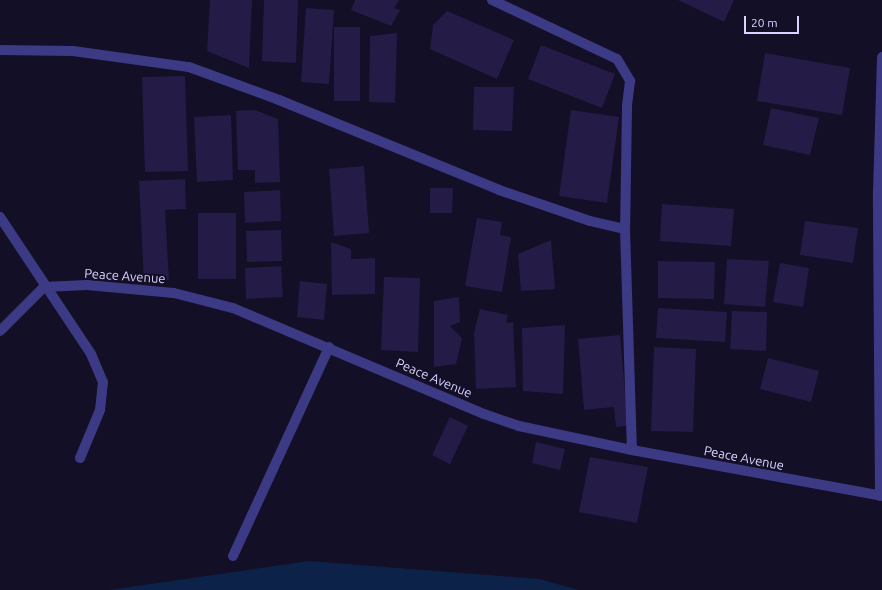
<!DOCTYPE html>
<style>
body{margin:0}
#map{position:relative;width:882px;height:590px;overflow:hidden;background:#130f26;font-family:Ubuntu,sans-serif}
div>[style]{position:absolute}
.water>*{inset:0;background:#0c2248}
.building>*{inset:0;background:#241b47}
.street>*{height:10px;margin:-5px;padding:0 5px;transform-origin:5px;border-radius:5px;background:#3d3a85}
span{translate:-50% -50%;white-space:nowrap;text-align:center;line-height:1.15;-webkit-text-stroke:4px #130f26;paint-order:stroke}
.street-label{font-size:13px;color:#d9d4ff}
.scale{position:absolute;left:744px;top:16px;width:55px;height:18px;box-sizing:border-box;border:2px solid #d9d4ff;border-top:0;padding-left:5px;font-size:12px;line-height:14px;white-space:nowrap;color:#d9d4ff;-webkit-text-stroke:3px #130f26;paint-order:stroke}
</style>
<div id="map">
<div class="water">
<i style="clip-path:polygon(309px 561px,539px 579px,579px 590px,109px 590px)"></i>
</div>
<div class="building">
<i style="clip-path:polygon(210px 0,252px 0,249px 68px,207px 51px)"></i>
<i style="clip-path:polygon(264px 0,298px 0,296px 63px,262px 61px)"></i>
<i style="clip-path:polygon(355px 0,399px 0,394px 8px,400px 10px,391px 26px,351px 10px)"></i>
<i style="clip-path:polygon(678px 0,734px 0,724px 22px)"></i>
<i style="clip-path:polygon(306px 8px,334px 10px,329px 84px,301px 82px)"></i>
<i style="clip-path:polygon(447px 11px,514px 40px,497px 79px,430px 49px,433px 25px)"></i>
<i style="clip-path:polygon(334px 27px,360px 27px,360px 101px,334px 101px)"></i>
<i style="clip-path:polygon(397px 33px,395px 103px,369px 102px,370px 36px)"></i>
<i style="clip-path:polygon(541px 45px,615px 74px,602px 108px,528px 79px)"></i>
<i style="clip-path:polygon(765px 53px,850px 68px,842px 115px,757px 101px)"></i>
<i style="clip-path:polygon(185px 76px,188px 171px,145px 172px,142px 77px)"></i>
<i style="clip-path:polygon(474px 87px,514px 87px,512px 131px,473px 130px)"></i>
<i style="clip-path:polygon(771px 108px,819px 118px,810px 155px,763px 145px)"></i>
<i style="clip-path:polygon(255px 110px,278px 119px,280px 182px,255px 183px,255px 170px,238px 170px,236px 111px)"></i>
<i style="clip-path:polygon(571px 110px,619px 117px,607px 203px,559px 196px)"></i>
<i style="clip-path:polygon(231px 115px,233px 180px,197px 182px,194px 117px)"></i>
<i style="clip-path:polygon(364px 166px,369px 233px,334px 236px,329px 169px)"></i>
<i style="clip-path:polygon(185px 179px,186px 209px,165px 210px,169px 280px,144px 281px,139px 181px)"></i>
<i style="clip-path:polygon(430px 188px,453px 188px,452px 213px,430px 213px)"></i>
<i style="clip-path:polygon(280px 190px,281px 221px,245px 223px,244px 192px)"></i>
<i style="clip-path:polygon(662px 204px,734px 209px,731px 246px,660px 241px)"></i>
<i style="clip-path:polygon(198px 213px,236px 213px,236px 279px,198px 279px)"></i>
<i style="clip-path:polygon(477px 218px,502px 222px,500px 235px,511px 237px,502px 292px,465px 286px)"></i>
<i style="clip-path:polygon(805px 221px,858px 228px,853px 263px,800px 255px)"></i>
<i style="clip-path:polygon(281px 230px,282px 261px,247px 262px,246px 231px)"></i>
<i style="clip-path:polygon(551px 240px,555px 289px,521px 291px,518px 254px)"></i>
<i style="clip-path:polygon(331px 242px,351px 249px,351px 259px,375px 258px,375px 294px,332px 295px)"></i>
<i style="clip-path:polygon(727px 259px,769px 261px,765px 307px,724px 304px)"></i>
<i style="clip-path:polygon(658px 261px,715px 262px,714px 299px,658px 298px)"></i>
<i style="clip-path:polygon(780px 263px,809px 268px,803px 307px,773px 302px)"></i>
<i style="clip-path:polygon(281px 266px,283px 297px,246px 299px,245px 268px)"></i>
<i style="clip-path:polygon(384px 277px,420px 278px,418px 352px,381px 350px)"></i>
<i style="clip-path:polygon(300px 281px,327px 284px,324px 320px,297px 317px)"></i>
<i style="clip-path:polygon(459px 297px,460px 322px,450px 326px,462px 338px,456px 364px,434px 367px,434px 301px)"></i>
<i style="clip-path:polygon(658px 308px,727px 312px,725px 342px,656px 338px)"></i>
<i style="clip-path:polygon(480px 309px,508px 315px,506px 323px,513px 322px,516px 387px,476px 389px,474px 333px)"></i>
<i style="clip-path:polygon(732px 311px,767px 312px,766px 351px,730px 349px)"></i>
<i style="clip-path:polygon(565px 325px,563px 394px,523px 391px,522px 328px)"></i>
<i style="clip-path:polygon(620px 335px,628px 426px,616px 427px,614px 407px,584px 410px,578px 339px)"></i>
<i style="clip-path:polygon(654px 347px,696px 349px,693px 432px,651px 431px)"></i>
<i style="clip-path:polygon(768px 358px,819px 371px,811px 402px,760px 389px)"></i>
<i style="clip-path:polygon(450px 417px,468px 426px,450px 464px,432px 455px)"></i>
<i style="clip-path:polygon(536px 442px,565px 449px,560px 470px,532px 463px)"></i>
<i style="clip-path:polygon(590px 457px,648px 467px,637px 523px,579px 512px)"></i>
</div>
<div class="street">
<i style="left:492px;top:0;width:138px;rotate:25.3deg"></i>
<i style="left:617px;top:59px;width:26px;rotate:59deg"></i>
<i style="left:630px;top:81px;width:26px;rotate:97deg"></i>
<i style="left:627px;top:107px;width:122px;rotate:90.9deg"></i>
<i style="left:625px;top:229px;width:221px;rotate:88.2deg"></i>
<i style="left:0;top:50px;width:73px;rotate:0.8deg"></i>
<i style="left:73px;top:51px;width:117px;rotate:7.9deg"></i>
<i style="left:189px;top:67px;width:96px;rotate:20.1deg"></i>
<i style="left:279px;top:100px;width:238px;rotate:22.2deg"></i>
<i style="left:499px;top:190px;width:96px;rotate:18.8deg"></i>
<i style="left:590px;top:221px;width:36px;rotate:13deg"></i>
<i style="left:0;top:217px;width:164px;rotate:56.4deg"></i>
<i style="left:91px;top:354px;width:30px;rotate:67deg"></i>
<i style="left:103px;top:382px;width:28px;rotate:96deg"></i>
<i style="left:100px;top:410px;width:52px;rotate:112.6deg"></i>
<i style="left:0;top:331px;width:62px;rotate:-45deg"></i>
<i style="left:44px;top:287px;width:43px;rotate:-2.7deg"></i>
<i style="left:87px;top:285px;width:87px;rotate:5.3deg"></i>
<i style="left:174px;top:293px;width:61px;rotate:14.3deg"></i>
<i style="left:233px;top:308px;width:272px;rotate:22.9deg"></i>
<i style="left:484px;top:414px;width:37px;rotate:19deg"></i>
<i style="left:519px;top:426px;width:116px;rotate:12deg"></i>
<i style="left:632px;top:450px;width:254px;rotate:10.4deg"></i>
<i style="left:880px;top:496px;width:303px;rotate:-90.4deg"></i>
<i style="left:878px;top:193px;width:136px;rotate:-88.3deg"></i>
<i style="left:233px;top:556px;width:230px;rotate:-65.3deg"></i>
</div>
<div class="street-label">
<span style="left:125px;top:276px;rotate:4deg">Peace Avenue</span>
<span style="left:434px;top:378px;rotate:23deg">Peace Avenue</span>
<span style="left:744px;top:458px;rotate:11deg">Peace Avenue</span>
</div>
<div class="scale">20 m</div>
</div>
